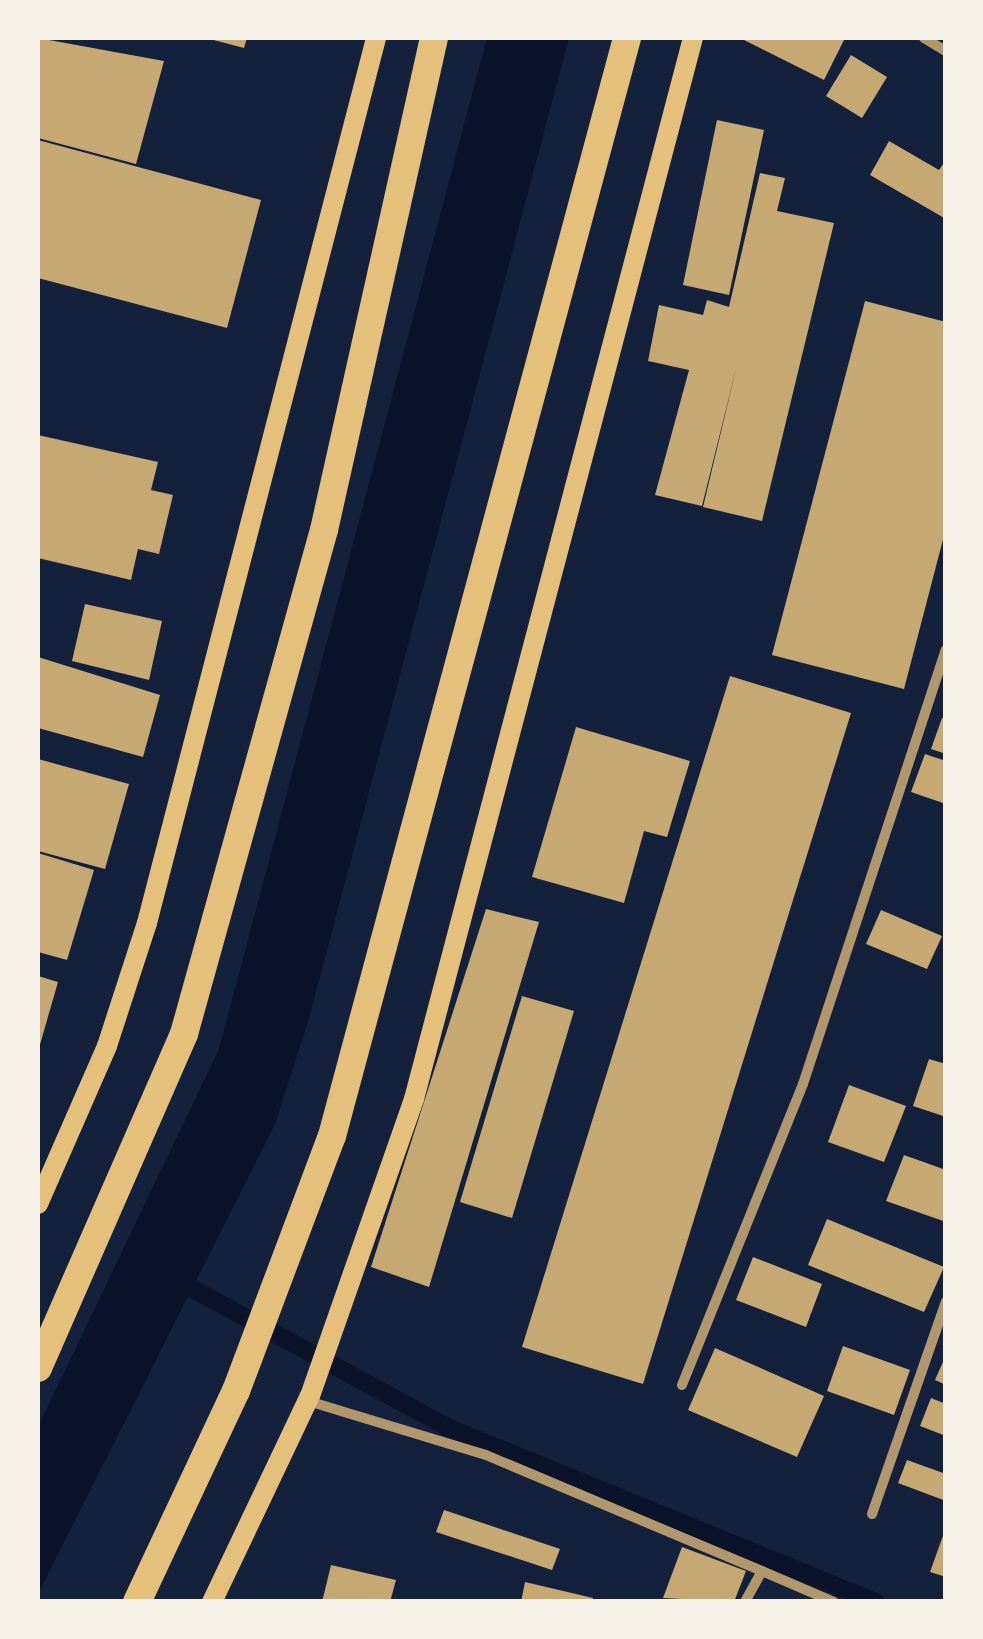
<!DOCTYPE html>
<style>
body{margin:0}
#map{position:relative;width:983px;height:1639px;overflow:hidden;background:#14213d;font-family:"Nunito Sans",sans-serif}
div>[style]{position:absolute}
.water>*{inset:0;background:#0b132b}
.stream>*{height:18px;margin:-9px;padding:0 9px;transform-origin:9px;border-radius:9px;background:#0b132b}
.building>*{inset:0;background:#c6a872}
.minor>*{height:10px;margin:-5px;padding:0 5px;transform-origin:5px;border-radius:5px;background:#b1986c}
.secondary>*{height:20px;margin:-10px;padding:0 10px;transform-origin:10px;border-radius:10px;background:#e5c07b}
.trunk>*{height:28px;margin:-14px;padding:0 14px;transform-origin:14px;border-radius:14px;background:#e5c07b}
span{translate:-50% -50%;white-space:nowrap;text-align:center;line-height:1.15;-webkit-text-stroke:8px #f6f1e7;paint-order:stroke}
.frame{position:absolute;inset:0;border:40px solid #f6f1e7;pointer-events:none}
</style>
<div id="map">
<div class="water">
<i style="clip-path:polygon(487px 38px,569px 38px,308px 1022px,275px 1124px,38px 1594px,38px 1427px,219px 1049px)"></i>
</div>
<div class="stream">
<i style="left:169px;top:1276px;width:319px;rotate:28.5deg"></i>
<i style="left:449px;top:1428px;width:461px;rotate:22.2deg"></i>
</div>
<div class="building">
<i style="clip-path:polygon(38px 38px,164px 61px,136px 164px,38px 138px)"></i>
<i style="clip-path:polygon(206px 38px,247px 38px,244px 48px)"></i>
<i style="clip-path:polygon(740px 38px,845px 38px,824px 80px)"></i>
<i style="clip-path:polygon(851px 55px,887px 77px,862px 118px,826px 96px)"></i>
<i style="clip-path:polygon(717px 120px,764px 130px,729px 295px,683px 285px)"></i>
<i style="clip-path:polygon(38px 140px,261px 200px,227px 328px,38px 278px)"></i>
<i style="clip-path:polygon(889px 141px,939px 170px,946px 160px,946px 219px,870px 175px)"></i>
<i style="clip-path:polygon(760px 173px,785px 178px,777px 211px,834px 223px,762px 521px,703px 507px,737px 365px,702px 506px,655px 495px,689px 370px,648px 361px,659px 305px,703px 315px,707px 300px,729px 307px)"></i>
<i style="clip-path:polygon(865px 301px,946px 322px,946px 528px,904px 689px,772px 655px)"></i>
<i style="clip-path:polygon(38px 435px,158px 462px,151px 490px,173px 495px,159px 554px,138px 549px,131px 580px,38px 558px)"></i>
<i style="clip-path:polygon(85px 604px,162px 621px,149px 680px,72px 661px)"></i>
<i style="clip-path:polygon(38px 657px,160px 695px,143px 757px,38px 728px)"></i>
<i style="clip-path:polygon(730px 676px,851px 713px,643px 1384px,522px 1347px)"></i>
<i style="clip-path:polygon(942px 718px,946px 719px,946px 754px,931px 749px)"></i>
<i style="clip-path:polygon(576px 727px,690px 761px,667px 837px,644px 831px,624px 903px,532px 877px)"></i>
<i style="clip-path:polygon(925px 754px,946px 761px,946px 804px,911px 792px)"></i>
<i style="clip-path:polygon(38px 759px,129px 784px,105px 869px,38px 851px)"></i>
<i style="clip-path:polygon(38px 853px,94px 870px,67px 960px,38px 952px)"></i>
<i style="clip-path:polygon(486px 909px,539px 922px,429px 1287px,371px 1267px)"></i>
<i style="clip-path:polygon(881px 910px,942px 936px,927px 969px,866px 944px)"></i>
<i style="clip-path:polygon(38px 976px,58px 982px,39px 1048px,38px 1048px)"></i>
<i style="clip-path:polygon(522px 996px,574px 1011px,512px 1218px,460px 1202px)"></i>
<i style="clip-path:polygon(929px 1059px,946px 1064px,946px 1117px,913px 1106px)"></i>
<i style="clip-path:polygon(849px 1085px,906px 1106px,884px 1162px,828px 1142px)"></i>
<i style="clip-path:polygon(904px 1155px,946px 1170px,946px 1222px,886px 1201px)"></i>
<i style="clip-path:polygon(827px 1219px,944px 1267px,924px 1312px,808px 1265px)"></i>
<i style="clip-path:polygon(753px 1257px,822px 1284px,806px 1327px,736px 1300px)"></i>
<i style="clip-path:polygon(843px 1346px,910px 1370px,894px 1415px,827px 1391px)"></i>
<i style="clip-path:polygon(715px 1348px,824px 1396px,797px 1457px,688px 1410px)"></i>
<i style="clip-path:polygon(946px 1355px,946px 1385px,935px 1380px)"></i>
<i style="clip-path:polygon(931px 1398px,946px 1404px,946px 1436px,920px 1426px)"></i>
<i style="clip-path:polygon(907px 1460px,946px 1474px,946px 1501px,898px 1483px)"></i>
<i style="clip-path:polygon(444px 1510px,560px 1549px,552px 1570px,436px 1532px)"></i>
<i style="clip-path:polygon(945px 1530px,946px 1530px,946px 1577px,930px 1572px)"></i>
<i style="clip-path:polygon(682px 1547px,746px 1571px,734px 1602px,663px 1598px)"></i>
<i style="clip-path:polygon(331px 1565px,396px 1580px,390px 1602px,322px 1602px)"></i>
<i style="clip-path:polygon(525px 1582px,593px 1598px,592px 1602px,521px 1602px)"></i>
</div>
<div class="minor">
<i style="left:924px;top:38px;width:26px;rotate:31deg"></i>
<i style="left:682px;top:1385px;width:324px;rotate:-68.1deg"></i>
<i style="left:803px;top:1084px;width:457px;rotate:-71.8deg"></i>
<i style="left:308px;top:1401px;width:186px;rotate:16.9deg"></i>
<i style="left:486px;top:1455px;width:299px;rotate:22.8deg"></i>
<i style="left:762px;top:1571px;width:35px;rotate:119deg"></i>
<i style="left:872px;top:1514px;width:225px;rotate:-70.8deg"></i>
<i style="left:762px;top:1571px;width:78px;rotate:23.3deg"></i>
</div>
<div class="secondary">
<i style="left:38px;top:1204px;width:172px;rotate:-66.4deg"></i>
<i style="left:107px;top:1046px;width:129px;rotate:-72deg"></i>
<i style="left:147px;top:923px;width:914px;rotate:-75.49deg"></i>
<i style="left:212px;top:1602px;width:228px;rotate:-64.6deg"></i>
<i style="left:310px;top:1396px;width:315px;rotate:-70.7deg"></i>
<i style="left:414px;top:1099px;width:1097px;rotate:-75.27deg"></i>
</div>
<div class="trunk">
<i style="left:38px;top:1368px;width:365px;rotate:-66.4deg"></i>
<i style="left:184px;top:1034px;width:523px;rotate:-74.48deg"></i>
<i style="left:324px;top:530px;width:504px;rotate:-77.4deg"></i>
<i style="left:137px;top:1602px;width:233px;rotate:-64.9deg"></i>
<i style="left:236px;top:1391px;width:272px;rotate:-69.4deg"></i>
<i style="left:332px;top:1136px;width:1137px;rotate:-74.96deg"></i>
</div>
<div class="frame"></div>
</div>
